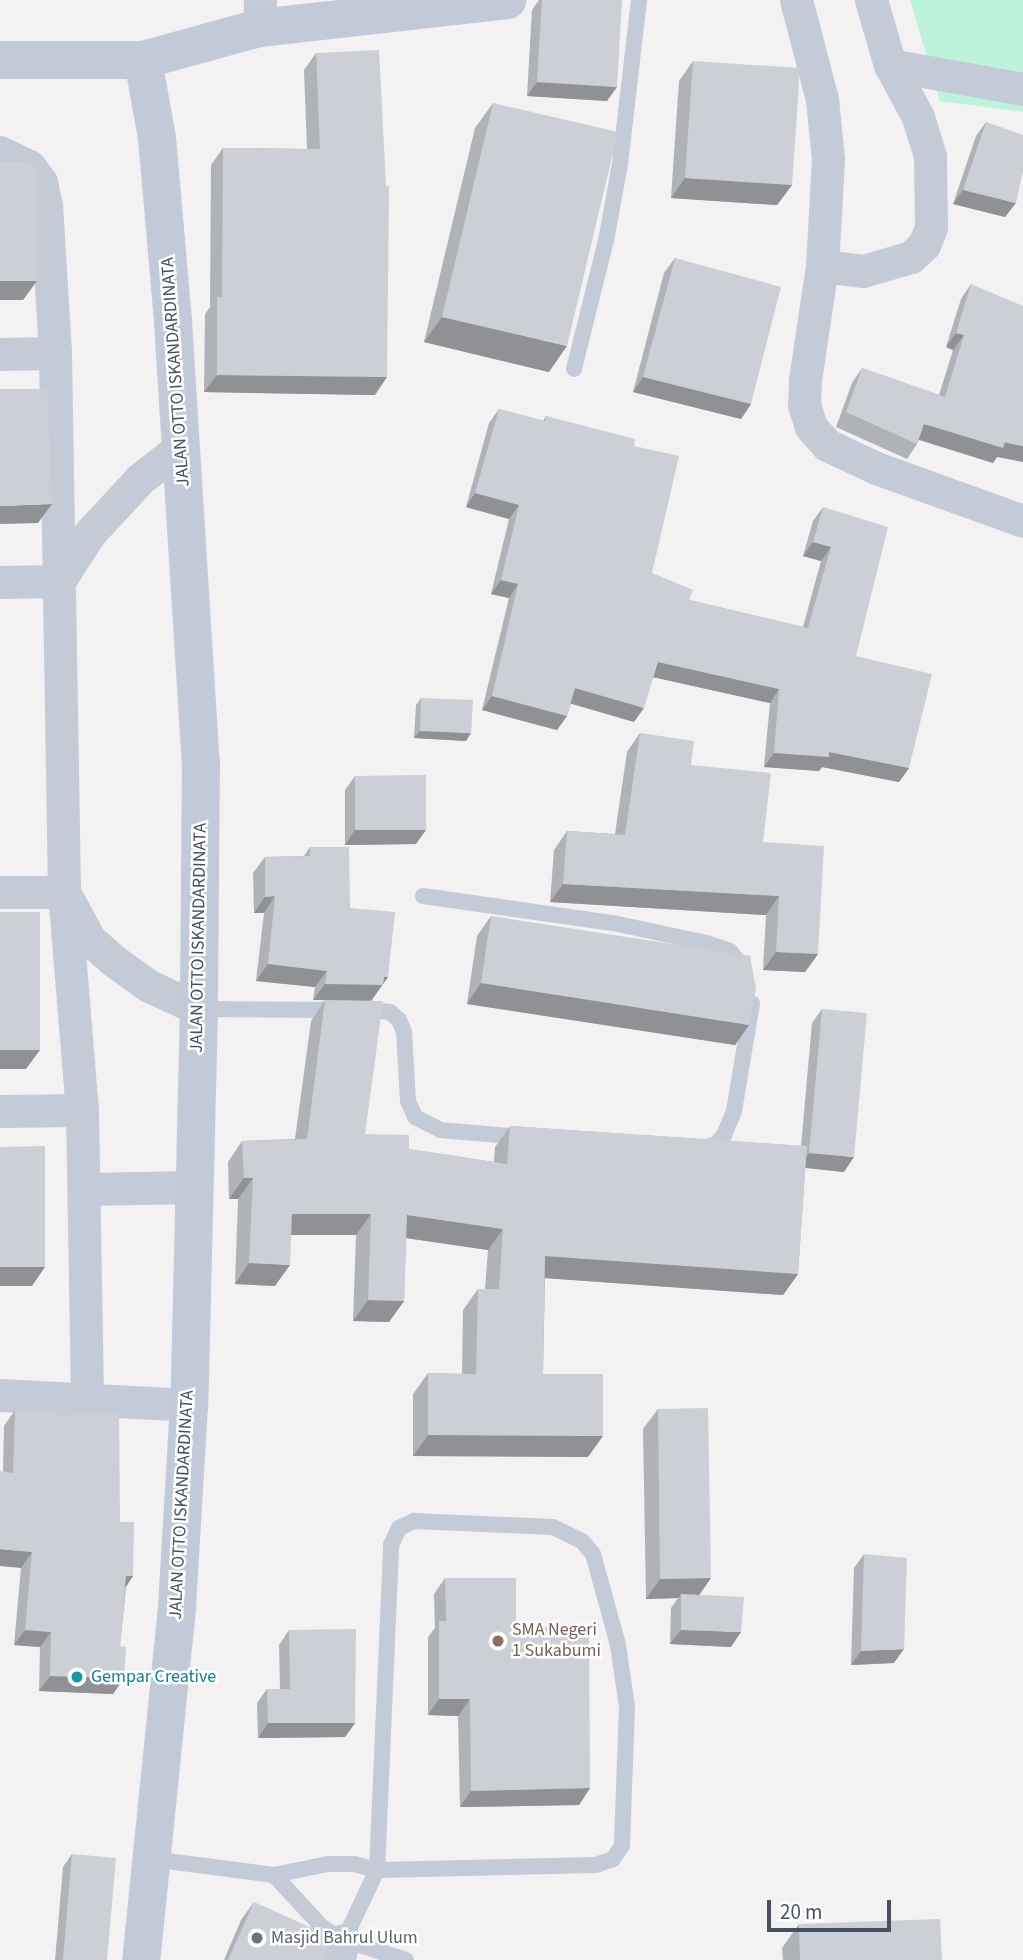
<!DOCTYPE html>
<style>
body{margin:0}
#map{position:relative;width:1023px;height:1960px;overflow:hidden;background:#f3f1f1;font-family:"Source Sans 3",sans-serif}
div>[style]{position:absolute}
.green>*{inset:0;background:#bdf2db}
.lane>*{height:16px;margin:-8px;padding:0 8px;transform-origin:8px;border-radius:8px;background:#c4cad6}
.street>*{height:33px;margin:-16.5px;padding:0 16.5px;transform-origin:16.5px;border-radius:16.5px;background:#c4cad6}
.secondary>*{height:38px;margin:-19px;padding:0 19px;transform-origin:19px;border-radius:19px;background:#c2cada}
.wall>*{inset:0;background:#afb2b7}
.shaded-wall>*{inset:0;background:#8f9195}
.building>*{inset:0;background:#cccfd5}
.dots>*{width:19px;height:19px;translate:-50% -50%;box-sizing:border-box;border:4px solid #fff;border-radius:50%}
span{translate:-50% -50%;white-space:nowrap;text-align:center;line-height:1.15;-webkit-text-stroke:5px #fff;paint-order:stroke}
.street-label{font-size:18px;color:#47505f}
.education-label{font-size:18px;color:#785e54}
.left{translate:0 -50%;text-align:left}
.culture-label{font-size:18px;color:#0d838f}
.worship-label{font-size:18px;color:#5b616d}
.scale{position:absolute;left:767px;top:1900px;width:124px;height:32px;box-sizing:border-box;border:4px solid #47505f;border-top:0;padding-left:9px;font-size:21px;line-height:24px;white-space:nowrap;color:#47505f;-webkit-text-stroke:5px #fff;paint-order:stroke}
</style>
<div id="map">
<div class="green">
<i style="clip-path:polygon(910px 0,1023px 0,1023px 112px,940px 101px)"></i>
</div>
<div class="lane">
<i style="left:574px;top:369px;width:132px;rotate:-76deg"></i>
<i style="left:606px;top:241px;width:78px;rotate:-79.7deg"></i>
<i style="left:620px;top:164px;width:165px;rotate:-83.4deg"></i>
<i style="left:423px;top:896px;width:192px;rotate:8.1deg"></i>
<i style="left:613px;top:923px;width:96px;rotate:12deg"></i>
<i style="left:707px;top:943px;width:24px;rotate:19deg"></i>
<i style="left:730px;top:951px;width:22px;rotate:51deg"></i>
<i style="left:199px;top:1009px;width:141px;rotate:0.4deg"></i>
<i style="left:362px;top:1009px;width:28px;rotate:6deg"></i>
<i style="left:390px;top:1012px;width:12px;rotate:42deg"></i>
<i style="left:399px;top:1020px;width:13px;rotate:67deg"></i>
<i style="left:404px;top:1032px;width:69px;rotate:86.7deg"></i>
<i style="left:408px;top:1101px;width:17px;rotate:66deg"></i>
<i style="left:415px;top:1117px;width:28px;rotate:27deg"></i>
<i style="left:440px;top:1130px;width:82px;rotate:4.9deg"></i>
<i style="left:701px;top:1149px;width:16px;rotate:-18deg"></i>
<i style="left:716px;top:1144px;width:12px;rotate:-48deg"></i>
<i style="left:724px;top:1135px;width:26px;rotate:-67deg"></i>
<i style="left:734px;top:1111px;width:109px;rotate:-80.5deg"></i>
<i style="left:414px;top:1521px;width:139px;rotate:2.5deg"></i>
<i style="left:553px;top:1527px;width:32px;rotate:26deg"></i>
<i style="left:582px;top:1541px;width:17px;rotate:50deg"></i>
<i style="left:593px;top:1554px;width:94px;rotate:74.6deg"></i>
<i style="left:618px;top:1645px;width:63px;rotate:81.7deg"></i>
<i style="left:627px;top:1707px;width:139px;rotate:92.1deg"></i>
<i style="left:622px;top:1846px;width:16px;rotate:125deg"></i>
<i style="left:613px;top:1859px;width:18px;rotate:161deg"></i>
<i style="left:596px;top:1865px;width:219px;rotate:178.7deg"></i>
<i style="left:377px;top:1870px;width:325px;rotate:-87.5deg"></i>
<i style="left:391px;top:1545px;width:19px;rotate:-65deg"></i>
<i style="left:399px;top:1528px;width:17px;rotate:-25deg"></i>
<i style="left:152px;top:1859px;width:123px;rotate:7.5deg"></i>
<i style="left:274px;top:1875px;width:55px;rotate:-11.5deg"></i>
<i style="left:328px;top:1864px;width:26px"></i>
<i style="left:354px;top:1864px;width:24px;rotate:15deg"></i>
<i style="left:377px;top:1870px;width:77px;rotate:115.2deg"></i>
<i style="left:274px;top:1875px;width:71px;rotate:47.3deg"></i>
<i style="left:322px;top:1927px;width:26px;rotate:31deg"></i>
<i style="left:344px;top:1940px;width:65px;rotate:17.9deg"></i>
</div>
<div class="street">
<i style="left:796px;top:0;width:102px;rotate:75.3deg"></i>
<i style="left:822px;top:99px;width:60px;rotate:84.3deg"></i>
<i style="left:828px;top:159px;width:107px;rotate:93.2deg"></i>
<i style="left:822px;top:266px;width:115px;rotate:98.5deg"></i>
<i style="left:805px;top:380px;width:25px;rotate:92deg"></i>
<i style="left:804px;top:405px;width:23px;rotate:72deg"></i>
<i style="left:811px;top:427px;width:24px;rotate:48deg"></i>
<i style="left:827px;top:445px;width:54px;rotate:25.1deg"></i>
<i style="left:876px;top:468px;width:156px;rotate:19.8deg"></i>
<i style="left:259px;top:28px;width:28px;rotate:-88deg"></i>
<i style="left:890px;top:65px;width:135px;rotate:10.2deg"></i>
<i style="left:0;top:152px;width:32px;rotate:26deg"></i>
<i style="left:29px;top:166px;width:20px;rotate:53deg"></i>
<i style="left:41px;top:182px;width:24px;rotate:78deg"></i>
<i style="left:46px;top:205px;width:148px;rotate:86.5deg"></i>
<i style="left:55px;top:353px;width:539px;rotate:89.04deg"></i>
<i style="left:64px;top:892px;width:219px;rotate:85.3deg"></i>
<i style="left:82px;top:1110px;width:289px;rotate:89deg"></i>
<i style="left:822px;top:266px;width:41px;rotate:7deg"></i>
<i style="left:863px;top:271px;width:50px;rotate:-16.3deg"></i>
<i style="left:911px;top:257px;width:18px;rotate:-43deg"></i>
<i style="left:924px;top:245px;width:18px;rotate:-68deg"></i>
<i style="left:931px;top:228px;width:72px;rotate:-90.8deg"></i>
<i style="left:930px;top:156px;width:41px;rotate:-107.1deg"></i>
<i style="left:918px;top:117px;width:59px;rotate:-118.3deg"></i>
<i style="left:890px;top:65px;width:68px;rotate:-106.3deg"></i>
<i style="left:0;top:354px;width:55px;rotate:-1deg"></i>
<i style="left:59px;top:581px;width:57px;rotate:-57.1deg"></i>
<i style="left:90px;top:533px;width:74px;rotate:-47.2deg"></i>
<i style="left:140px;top:479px;width:53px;rotate:-38.2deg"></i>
<i style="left:0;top:582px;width:59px;rotate:-1deg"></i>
<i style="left:0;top:892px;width:64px"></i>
<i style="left:64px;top:892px;width:55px;rotate:61.6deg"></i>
<i style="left:90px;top:940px;width:32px;rotate:41deg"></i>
<i style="left:114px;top:961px;width:43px;rotate:35.5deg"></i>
<i style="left:149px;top:986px;width:55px;rotate:24.7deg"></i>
<i style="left:0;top:1111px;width:82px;rotate:-0.7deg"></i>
<i style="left:85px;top:1189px;width:110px;rotate:-1deg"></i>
<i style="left:0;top:1395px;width:189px;rotate:3deg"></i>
<i style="left:338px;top:1960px;width:21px;rotate:-73deg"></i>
</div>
<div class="secondary">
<i style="left:0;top:60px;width:143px"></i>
<i style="left:143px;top:60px;width:79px;rotate:79.8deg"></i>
<i style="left:157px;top:138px;width:185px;rotate:85deg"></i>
<i style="left:173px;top:322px;width:441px;rotate:86.4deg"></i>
<i style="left:201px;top:762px;width:247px;rotate:90.5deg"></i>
<i style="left:199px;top:1009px;width:396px;rotate:91.4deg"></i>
<i style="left:189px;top:1405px;width:203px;rotate:93.4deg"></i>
<i style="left:177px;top:1608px;width:354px;rotate:95.8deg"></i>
<i style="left:143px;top:60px;width:120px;rotate:-15.4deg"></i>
<i style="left:259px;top:28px;width:250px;rotate:-6.4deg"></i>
</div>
<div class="wall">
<i style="clip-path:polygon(539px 0,622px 0,607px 101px,527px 96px,532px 10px)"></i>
<i style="clip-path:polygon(316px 53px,375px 395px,204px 392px,205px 314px,210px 307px,211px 165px,223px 148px,307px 149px,304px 70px)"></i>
<i style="clip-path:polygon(693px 61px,792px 185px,777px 205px,671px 198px,679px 81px)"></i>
<i style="clip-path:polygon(493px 103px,549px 372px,424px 342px,475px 128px)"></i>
<i style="clip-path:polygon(986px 122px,1005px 217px,953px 204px,976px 136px)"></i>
<i style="clip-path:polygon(675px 258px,751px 404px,741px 419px,633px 392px,664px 273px)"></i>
<i style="clip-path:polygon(971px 284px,997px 457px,993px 463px,919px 440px,917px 444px,907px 459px,836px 427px,852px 383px,862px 368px,939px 395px,953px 350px,946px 347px,961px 299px)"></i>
<i style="clip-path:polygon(499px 409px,543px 421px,546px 416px,634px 446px,652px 573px,689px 600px,803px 627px,821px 561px,803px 556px,813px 521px,823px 507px,856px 656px,909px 768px,899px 782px,822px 767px,819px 771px,764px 767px,770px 703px,653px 677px,634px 722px,571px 703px,567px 716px,557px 730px,482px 710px,509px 598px,491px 594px,509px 519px,466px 507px,489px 423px)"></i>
<i style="clip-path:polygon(421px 698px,466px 741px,414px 738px,416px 705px)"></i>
<i style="clip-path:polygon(640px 733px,691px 765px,763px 842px,818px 954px,805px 972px,763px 970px,766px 915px,550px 902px,554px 850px,567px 831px,615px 834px,627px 752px)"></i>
<i style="clip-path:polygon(355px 776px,416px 844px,345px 845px,345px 790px)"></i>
<i style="clip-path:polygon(310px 847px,350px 908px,388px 977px,371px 1001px,365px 1134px,409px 1149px,494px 1162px,495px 1147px,510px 1126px,801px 1146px,812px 1023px,822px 1009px,844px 1172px,805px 1168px,798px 1274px,783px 1295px,545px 1278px,543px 1374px,588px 1457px,413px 1456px,413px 1394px,428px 1373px,462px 1374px,463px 1310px,478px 1289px,485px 1289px,488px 1250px,406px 1238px,404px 1301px,389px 1322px,353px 1321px,356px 1235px,291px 1235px,275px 1286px,235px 1284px,238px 1199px,229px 1199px,228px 1162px,242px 1141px,295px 1139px,311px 1021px,325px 1000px,313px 1000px,315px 987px,256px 981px,264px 913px,254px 913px,253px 873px,265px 857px,304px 856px)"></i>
<i style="clip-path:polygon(491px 916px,749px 1025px,735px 1045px,467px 1004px,477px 936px)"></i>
<i style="clip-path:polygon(658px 1409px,711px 1578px,699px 1595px,731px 1647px,670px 1644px,671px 1608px,678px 1598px,646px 1599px,643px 1429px)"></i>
<i style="clip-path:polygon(15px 1410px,56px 1415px,120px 1522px,133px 1576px,126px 1587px,120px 1646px,124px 1678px,113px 1694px,39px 1691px,40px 1647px,14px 1645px,21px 1568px,3px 1471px,4px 1426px)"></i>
<i style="clip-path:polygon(864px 1554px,894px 1663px,851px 1665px,854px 1568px)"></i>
<i style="clip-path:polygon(445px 1578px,516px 1627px,590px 1788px,579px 1805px,460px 1807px,458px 1716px,428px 1715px,428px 1637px,435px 1628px,434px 1594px)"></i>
<i style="clip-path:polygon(289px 1630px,355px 1723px,345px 1737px,258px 1738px,257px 1703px,267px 1689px,280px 1689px,279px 1645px)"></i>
<i style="clip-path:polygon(72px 1854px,107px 1960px,55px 1960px,63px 1867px)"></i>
<i style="clip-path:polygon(254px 1902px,322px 1960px,224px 1960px,241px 1920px)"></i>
<i style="clip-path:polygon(799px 1924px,942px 1960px,783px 1960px,782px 1948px)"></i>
</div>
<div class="shaded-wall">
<i style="clip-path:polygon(537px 82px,617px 87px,607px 101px,527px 96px)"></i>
<i style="clip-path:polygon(685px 178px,792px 185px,777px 205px,671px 198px)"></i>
<i style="clip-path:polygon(963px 190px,1016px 203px,1005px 217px,953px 204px)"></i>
<i style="clip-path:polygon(0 281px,37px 281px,23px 300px,0 300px)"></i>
<i style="clip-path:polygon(442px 317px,567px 346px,549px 372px,424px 342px)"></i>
<i style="clip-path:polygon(956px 333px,964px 335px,953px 350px,946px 347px)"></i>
<i style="clip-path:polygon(217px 375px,387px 377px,375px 395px,204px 392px)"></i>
<i style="clip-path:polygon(643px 377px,751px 404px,741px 419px,633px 392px)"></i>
<i style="clip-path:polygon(924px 424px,1023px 446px,1023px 462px,997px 457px,993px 463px,914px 438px)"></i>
<i style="clip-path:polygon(475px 493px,519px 505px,509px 519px,466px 507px)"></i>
<i style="clip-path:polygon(52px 504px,38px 523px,0 524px,0 506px)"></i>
<i style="clip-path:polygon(813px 542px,831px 547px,821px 561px,803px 556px)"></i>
<i style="clip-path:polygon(501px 580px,518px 584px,509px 598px,491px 594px)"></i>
<i style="clip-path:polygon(658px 662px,779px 689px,770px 703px,648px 676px)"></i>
<i style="clip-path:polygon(575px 688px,644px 708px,634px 722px,565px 702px)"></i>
<i style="clip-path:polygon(492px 696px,567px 716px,557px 730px,482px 710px)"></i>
<i style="clip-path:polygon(420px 731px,471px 733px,466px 741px,414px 738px)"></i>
<i style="clip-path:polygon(829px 752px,909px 768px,899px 782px,822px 767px,819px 771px,764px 767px,774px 753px)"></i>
<i style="clip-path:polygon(355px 830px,426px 830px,416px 844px,345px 845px)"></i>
<i style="clip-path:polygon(563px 884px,779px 896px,766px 915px,550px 902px)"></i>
<i style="clip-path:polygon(275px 896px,264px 913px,254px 913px,265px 897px)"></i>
<i style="clip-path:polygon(776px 952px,818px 954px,805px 972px,763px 970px)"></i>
<i style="clip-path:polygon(268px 964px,327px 971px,315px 987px,256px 981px)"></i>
<i style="clip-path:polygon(384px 977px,388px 977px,371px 1001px,313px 1000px,325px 984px)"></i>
<i style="clip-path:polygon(481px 983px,749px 1025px,735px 1045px,467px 1004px)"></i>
<i style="clip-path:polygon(0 1050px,40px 1050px,26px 1069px,0 1069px)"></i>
<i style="clip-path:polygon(809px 1153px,854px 1157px,844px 1172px,799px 1167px)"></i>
<i style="clip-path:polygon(244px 1178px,253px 1178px,238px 1199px,229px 1199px)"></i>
<i style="clip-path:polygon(292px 1214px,371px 1214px,356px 1235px,277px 1235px)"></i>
<i style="clip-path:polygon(407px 1215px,503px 1229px,488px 1250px,392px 1236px)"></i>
<i style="clip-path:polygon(545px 1256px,798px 1274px,783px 1295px,530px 1277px)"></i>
<i style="clip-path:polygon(249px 1263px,290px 1265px,275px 1286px,235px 1284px)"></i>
<i style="clip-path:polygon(0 1267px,45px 1267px,32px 1286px,0 1286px)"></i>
<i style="clip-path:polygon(368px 1300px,404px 1301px,389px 1322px,353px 1321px)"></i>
<i style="clip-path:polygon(428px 1435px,603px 1436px,588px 1457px,413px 1456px)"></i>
<i style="clip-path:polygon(0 1549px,32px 1552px,21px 1568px,0 1566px)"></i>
<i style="clip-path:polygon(126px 1576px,133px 1576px,122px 1592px)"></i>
<i style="clip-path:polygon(711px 1578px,697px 1598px,681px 1594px,678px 1598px,646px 1599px,660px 1579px)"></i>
<i style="clip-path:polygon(25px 1630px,51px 1632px,40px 1647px,14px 1645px)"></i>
<i style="clip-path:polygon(681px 1630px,741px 1632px,731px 1647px,670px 1644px)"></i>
<i style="clip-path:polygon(904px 1649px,894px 1663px,851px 1665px,861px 1651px)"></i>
<i style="clip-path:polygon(50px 1676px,124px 1678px,113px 1694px,39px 1691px)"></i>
<i style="clip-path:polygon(439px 1699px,470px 1699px,458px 1716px,428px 1715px)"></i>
<i style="clip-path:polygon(268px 1723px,355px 1723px,345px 1737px,258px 1738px)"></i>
<i style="clip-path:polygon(590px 1788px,579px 1805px,460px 1807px,471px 1791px)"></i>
</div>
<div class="building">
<i style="clip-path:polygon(542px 0,622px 0,617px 87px,537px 82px)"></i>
<i style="clip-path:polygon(379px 50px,386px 186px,389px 186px,387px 377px,217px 375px,217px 297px,222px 297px,223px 148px,320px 149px,316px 53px)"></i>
<i style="clip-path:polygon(693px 61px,800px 68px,792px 185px,685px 178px)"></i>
<i style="clip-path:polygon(493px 103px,618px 132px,567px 346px,442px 317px)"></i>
<i style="clip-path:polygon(986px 122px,1023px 135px,1023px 171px,1016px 203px,963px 190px)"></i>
<i style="clip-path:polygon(0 162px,30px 162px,36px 171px,37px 281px,0 281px)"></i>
<i style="clip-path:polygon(675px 258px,781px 287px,751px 404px,643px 377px)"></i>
<i style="clip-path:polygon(971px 284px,1023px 306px,1023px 446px,1005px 442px,1003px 448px,924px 424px,917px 444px,846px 412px,862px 368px,945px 397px,964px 335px,956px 333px)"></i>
<i style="clip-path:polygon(0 389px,47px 389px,52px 504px,0 506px)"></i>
<i style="clip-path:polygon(499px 409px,545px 421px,546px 416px,635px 439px,634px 446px,679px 456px,652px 573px,693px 590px,689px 600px,808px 628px,831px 547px,813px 542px,823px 507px,888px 527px,856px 656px,932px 674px,909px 768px,829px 752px,829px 757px,774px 753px,779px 689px,658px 662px,644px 708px,575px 688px,567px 716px,492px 696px,518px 584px,501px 580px,519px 505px,475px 493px)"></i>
<i style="clip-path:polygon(421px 698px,473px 700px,471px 733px,420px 731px)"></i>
<i style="clip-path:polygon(640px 733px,694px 741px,691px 765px,771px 773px,763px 842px,824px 846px,818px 954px,776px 952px,779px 896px,563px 884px,567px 831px,625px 835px)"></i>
<i style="clip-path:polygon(426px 775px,426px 830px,355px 830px,355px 776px)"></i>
<i style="clip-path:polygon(310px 847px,349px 847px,350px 908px,395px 912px,388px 977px,384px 977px,383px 985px,325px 984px,327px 971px,268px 964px,275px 896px,265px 897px,265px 857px,310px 856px)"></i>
<i style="clip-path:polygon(0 912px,40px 912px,40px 1050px,0 1050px)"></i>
<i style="clip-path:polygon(491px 916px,750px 956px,756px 989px,749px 1025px,481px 983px)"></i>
<i style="clip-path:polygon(325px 1000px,383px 1001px,365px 1134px,409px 1135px,409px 1149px,507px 1164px,510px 1126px,807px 1146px,798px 1274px,545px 1256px,543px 1374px,603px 1374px,603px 1436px,428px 1435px,428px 1373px,476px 1374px,478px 1289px,499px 1289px,503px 1229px,407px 1215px,404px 1301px,368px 1300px,371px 1214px,292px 1214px,290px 1265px,249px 1263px,253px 1178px,244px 1178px,242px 1141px,307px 1139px)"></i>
<i style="clip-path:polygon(822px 1009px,867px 1013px,854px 1157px,809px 1153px)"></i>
<i style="clip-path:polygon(45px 1146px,45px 1267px,0 1267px,0 1147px)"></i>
<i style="clip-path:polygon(708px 1408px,711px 1578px,660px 1579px,658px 1409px)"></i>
<i style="clip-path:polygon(15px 1410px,56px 1411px,56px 1415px,119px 1414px,120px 1522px,134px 1522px,133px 1576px,126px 1576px,120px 1646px,126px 1647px,124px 1678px,50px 1676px,51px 1632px,25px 1630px,32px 1552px,0 1549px,0 1471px,13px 1473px)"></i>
<i style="clip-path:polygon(864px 1554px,907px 1558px,904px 1649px,861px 1651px)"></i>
<i style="clip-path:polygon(445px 1578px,516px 1578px,516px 1627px,589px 1627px,590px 1788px,471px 1791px,470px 1699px,439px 1699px,439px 1621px,446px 1621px)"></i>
<i style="clip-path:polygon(681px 1594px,744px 1597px,741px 1632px,681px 1630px)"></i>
<i style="clip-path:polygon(356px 1629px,355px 1723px,268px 1723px,267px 1689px,290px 1689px,289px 1630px)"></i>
<i style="clip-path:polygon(72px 1854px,116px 1858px,107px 1960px,63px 1960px)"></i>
<i style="clip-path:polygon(254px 1902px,332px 1937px,322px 1960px,228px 1960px)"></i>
<i style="clip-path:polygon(940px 1919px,942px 1960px,800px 1960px,799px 1924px)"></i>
</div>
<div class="dots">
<i style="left:498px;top:1641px;background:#8d6e63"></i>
<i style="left:77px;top:1677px;background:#0f9aa8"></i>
<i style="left:257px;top:1938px;background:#6b7280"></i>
</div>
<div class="street-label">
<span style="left:176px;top:372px;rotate:-94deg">JALAN OTTO ISKANDARDINATA</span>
<span style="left:199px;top:938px;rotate:-89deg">JALAN OTTO ISKANDARDINATA</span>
<span style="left:182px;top:1505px;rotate:-87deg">JALAN OTTO ISKANDARDINATA</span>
</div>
<div class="education-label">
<span class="left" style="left:512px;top:1641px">SMA Negeri<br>1 Sukabumi</span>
</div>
<div class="culture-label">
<span class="left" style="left:91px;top:1677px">Gempar Creative</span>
</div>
<div class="worship-label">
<span class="left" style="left:271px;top:1938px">Masjid Bahrul Ulum</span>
</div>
<div class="scale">20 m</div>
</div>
